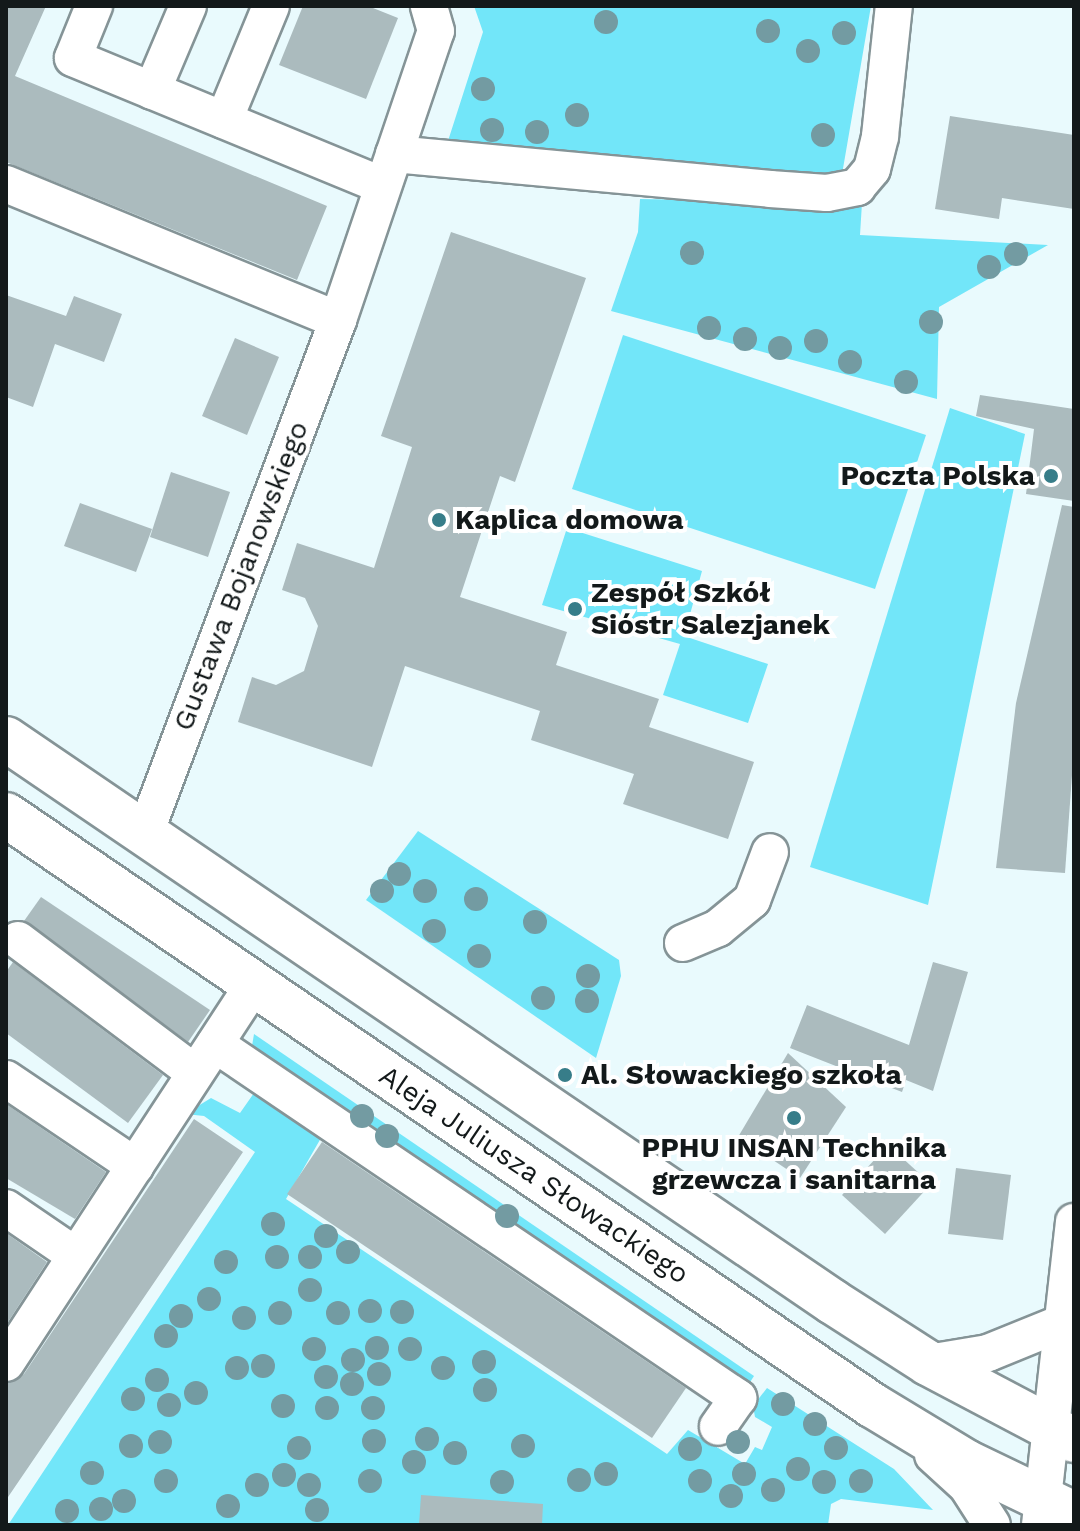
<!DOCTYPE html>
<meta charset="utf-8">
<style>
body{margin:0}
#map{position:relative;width:1080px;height:1531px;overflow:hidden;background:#e9fafd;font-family:"Work Sans",sans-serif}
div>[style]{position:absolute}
.green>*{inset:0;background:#72e6f9}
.building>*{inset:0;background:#abbbbe}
.roads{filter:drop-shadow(2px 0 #859497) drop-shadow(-2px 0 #859497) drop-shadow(0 2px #859497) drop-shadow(0 -2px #859497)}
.minor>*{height:36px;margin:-18px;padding:0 18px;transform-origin:18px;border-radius:18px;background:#fff}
.major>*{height:44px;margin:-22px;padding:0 22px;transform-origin:22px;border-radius:22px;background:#fff}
.trees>*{width:24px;height:24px;margin:-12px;border-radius:50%;background:#739ba2}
.dots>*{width:22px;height:22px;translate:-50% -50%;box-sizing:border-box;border:4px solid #fff;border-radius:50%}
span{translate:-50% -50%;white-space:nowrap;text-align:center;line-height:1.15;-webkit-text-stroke:8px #fff;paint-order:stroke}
.poi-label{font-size:28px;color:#13191a;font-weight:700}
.right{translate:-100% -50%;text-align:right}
.left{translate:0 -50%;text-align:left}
.street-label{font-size:28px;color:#13191a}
.frame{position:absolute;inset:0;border:8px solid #13191a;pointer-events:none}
</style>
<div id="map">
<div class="green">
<i style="clip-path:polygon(474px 6px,871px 6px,840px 186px,447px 144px,483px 32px)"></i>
<i style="clip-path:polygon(640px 199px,862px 203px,860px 235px,1048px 245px,939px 307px,937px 399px,611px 311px,638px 232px)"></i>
<i style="clip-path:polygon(623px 335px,926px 435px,875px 589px,572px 489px)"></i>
<i style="clip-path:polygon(950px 408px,1025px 434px,928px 905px,810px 867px)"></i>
<i style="clip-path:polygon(567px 528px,702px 571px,684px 636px,768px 664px,748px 723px,663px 695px,680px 644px,542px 605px)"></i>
<i style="clip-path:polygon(418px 831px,619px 960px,621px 976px,596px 1058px,366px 900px)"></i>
<i style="clip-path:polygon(254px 1034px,754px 1376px,745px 1390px,251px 1052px)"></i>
<i style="clip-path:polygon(254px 1093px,321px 1138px,286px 1199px,667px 1454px,688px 1430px,745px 1464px,755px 1447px,762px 1450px,772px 1427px,755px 1417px,753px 1406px,767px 1388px,894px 1469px,933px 1510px,841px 1499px,831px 1504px,828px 1525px,8px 1525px,255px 1152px,204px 1116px,185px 1114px,211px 1098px,240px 1113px)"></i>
</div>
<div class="building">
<i style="clip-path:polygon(6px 6px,46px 6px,15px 76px,327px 206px,297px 280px,6px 162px)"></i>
<i style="clip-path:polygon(303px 6px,368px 6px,398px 18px,366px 99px,279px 65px)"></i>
<i style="clip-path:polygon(950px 116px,1074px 135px,1074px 209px,1002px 198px,999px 219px,935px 209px)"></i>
<i style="clip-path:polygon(451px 232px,586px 278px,515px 482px,500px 476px,460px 597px,567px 632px,556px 665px,659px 699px,649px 727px,754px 762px,728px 839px,623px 804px,634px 774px,531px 740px,540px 711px,405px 666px,372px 767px,238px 722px,252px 677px,276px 685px,304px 671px,318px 626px,305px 598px,282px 590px,297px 543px,374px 568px,412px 447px,381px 436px)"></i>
<i style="clip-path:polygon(6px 295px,66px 316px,74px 296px,122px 314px,104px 362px,55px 344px,33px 407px,6px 397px)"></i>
<i style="clip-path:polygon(235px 338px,279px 357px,247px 435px,202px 416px)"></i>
<i style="clip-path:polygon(980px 395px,1074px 409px,1074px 501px,1026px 494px,1034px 429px,976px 416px)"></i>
<i style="clip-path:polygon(171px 472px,230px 492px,208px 557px,150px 537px)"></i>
<i style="clip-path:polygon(80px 503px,152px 529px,136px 572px,64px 546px)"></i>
<i style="clip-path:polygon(1062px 505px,1074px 507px,1074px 747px,1065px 873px,996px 868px,1016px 703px)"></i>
<i style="clip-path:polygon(41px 897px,210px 1010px,188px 1042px,24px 921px)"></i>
<i style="clip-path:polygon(13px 962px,163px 1075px,128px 1123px,6px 1033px,6px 972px)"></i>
<i style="clip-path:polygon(933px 962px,968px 972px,933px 1091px,906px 1080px,902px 1092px,790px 1048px,807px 1005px,909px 1045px)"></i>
<i style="clip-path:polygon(788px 1053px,846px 1107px,800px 1178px,738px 1137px)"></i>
<i style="clip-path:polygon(6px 1104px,106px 1172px,75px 1219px,6px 1178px)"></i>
<i style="clip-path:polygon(194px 1119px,243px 1152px,6px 1500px,6px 1384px,24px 1374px)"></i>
<i style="clip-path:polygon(322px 1142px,686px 1388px,652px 1438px,287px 1194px)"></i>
<i style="clip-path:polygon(888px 1145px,931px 1184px,885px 1234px,842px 1195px)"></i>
<i style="clip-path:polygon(956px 1168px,1011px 1175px,1003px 1240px,948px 1234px)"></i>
<i style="clip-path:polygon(6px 1233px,47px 1262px,6px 1325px)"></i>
<i style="clip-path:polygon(421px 1495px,543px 1504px,542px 1525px,419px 1525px)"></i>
</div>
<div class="roads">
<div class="minor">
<i style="left:94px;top:6px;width:56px;rotate:112deg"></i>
<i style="left:73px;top:58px;width:335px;rotate:22.4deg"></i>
<i style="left:152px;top:91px;width:92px;rotate:-67deg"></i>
<i style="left:224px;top:120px;width:123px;rotate:-67.6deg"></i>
<i style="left:394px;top:154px;width:378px;rotate:5.3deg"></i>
<i style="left:770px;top:189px;width:57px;rotate:4deg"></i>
<i style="left:827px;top:193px;width:31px;rotate:-11deg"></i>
<i style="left:857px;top:187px;width:23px;rotate:-50deg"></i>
<i style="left:872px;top:169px;width:34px;rotate:-76deg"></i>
<i style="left:880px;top:136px;width:131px;rotate:-83.9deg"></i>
<i style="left:6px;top:184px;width:359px;rotate:22.3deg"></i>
<i style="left:145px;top:833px;width:548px;rotate:-69.38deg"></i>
<i style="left:338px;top:320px;width:305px;rotate:-71.3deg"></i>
<i style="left:436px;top:31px;width:26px;rotate:-106deg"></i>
<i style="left:18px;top:940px;width:221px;rotate:36.9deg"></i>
<i style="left:683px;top:943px;width:38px;rotate:-23deg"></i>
<i style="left:718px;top:928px;width:44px;rotate:-39.5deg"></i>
<i style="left:752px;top:900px;width:51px;rotate:-69.4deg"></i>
<i style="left:215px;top:1044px;width:632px;rotate:34.09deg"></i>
<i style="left:738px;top:1398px;width:35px;rotate:125deg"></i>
<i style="left:6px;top:1079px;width:156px;rotate:34deg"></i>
<i style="left:6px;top:1208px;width:83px;rotate:34.3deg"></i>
<i style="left:6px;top:1363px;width:453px;rotate:-56.8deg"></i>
<i style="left:928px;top:1363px;width:61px;rotate:-9.5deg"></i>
<i style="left:988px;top:1353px;width:80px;rotate:-22.1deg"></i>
<i style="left:933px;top:1455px;width:46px;rotate:42.4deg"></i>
<i style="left:967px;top:1486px;width:46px;rotate:57.3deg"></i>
<i style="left:1040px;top:1525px;width:305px;rotate:-83.6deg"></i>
</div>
<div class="major">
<i style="left:6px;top:739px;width:1000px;rotate:34.25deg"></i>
<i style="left:833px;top:1302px;width:113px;rotate:32.7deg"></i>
<i style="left:928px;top:1363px;width:165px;rotate:27.8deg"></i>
<i style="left:6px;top:815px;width:1048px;rotate:34.27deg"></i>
<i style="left:872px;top:1405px;width:110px;rotate:31.2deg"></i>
<i style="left:966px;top:1462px;width:120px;rotate:25.7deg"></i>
</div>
</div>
<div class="trees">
<i style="left:606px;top:22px"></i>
<i style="left:768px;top:31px"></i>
<i style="left:844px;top:33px"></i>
<i style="left:808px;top:51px"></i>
<i style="left:483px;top:89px"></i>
<i style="left:577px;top:115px"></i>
<i style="left:492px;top:130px"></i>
<i style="left:537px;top:132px"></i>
<i style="left:823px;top:135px"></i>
<i style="left:692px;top:253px"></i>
<i style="left:1016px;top:254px"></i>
<i style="left:989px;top:267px"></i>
<i style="left:931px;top:322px"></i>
<i style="left:709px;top:328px"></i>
<i style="left:745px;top:339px"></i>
<i style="left:816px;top:341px"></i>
<i style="left:780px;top:348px"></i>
<i style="left:850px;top:362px"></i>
<i style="left:906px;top:382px"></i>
<i style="left:399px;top:874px"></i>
<i style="left:382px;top:891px"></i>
<i style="left:425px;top:891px"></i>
<i style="left:476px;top:899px"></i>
<i style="left:535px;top:922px"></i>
<i style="left:434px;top:931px"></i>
<i style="left:479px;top:956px"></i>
<i style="left:588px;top:976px"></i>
<i style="left:543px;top:998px"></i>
<i style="left:587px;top:1001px"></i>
<i style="left:362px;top:1116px"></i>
<i style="left:387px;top:1136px"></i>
<i style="left:507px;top:1216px"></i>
<i style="left:273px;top:1224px"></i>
<i style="left:326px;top:1236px"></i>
<i style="left:348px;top:1252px"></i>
<i style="left:277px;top:1257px"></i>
<i style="left:310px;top:1257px"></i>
<i style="left:226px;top:1262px"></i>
<i style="left:310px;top:1290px"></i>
<i style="left:209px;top:1299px"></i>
<i style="left:370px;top:1311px"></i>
<i style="left:402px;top:1312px"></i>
<i style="left:280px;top:1313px"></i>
<i style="left:338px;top:1313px"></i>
<i style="left:181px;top:1316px"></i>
<i style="left:244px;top:1318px"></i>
<i style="left:166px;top:1336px"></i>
<i style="left:377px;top:1348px"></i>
<i style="left:314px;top:1349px"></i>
<i style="left:410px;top:1349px"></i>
<i style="left:353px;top:1360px"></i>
<i style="left:484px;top:1362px"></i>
<i style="left:263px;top:1366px"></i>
<i style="left:237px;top:1368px"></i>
<i style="left:443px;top:1368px"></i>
<i style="left:379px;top:1374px"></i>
<i style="left:326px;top:1377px"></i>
<i style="left:157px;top:1380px"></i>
<i style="left:352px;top:1384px"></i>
<i style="left:485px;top:1390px"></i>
<i style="left:196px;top:1393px"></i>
<i style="left:133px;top:1399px"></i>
<i style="left:783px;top:1404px"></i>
<i style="left:169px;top:1405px"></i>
<i style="left:283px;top:1406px"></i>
<i style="left:327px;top:1408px"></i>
<i style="left:373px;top:1408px"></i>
<i style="left:815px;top:1424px"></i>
<i style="left:427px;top:1439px"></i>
<i style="left:374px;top:1441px"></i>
<i style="left:160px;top:1442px"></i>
<i style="left:738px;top:1442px"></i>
<i style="left:131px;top:1446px"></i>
<i style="left:523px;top:1446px"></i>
<i style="left:299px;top:1448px"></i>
<i style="left:836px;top:1448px"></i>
<i style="left:690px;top:1449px"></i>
<i style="left:455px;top:1453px"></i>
<i style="left:414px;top:1462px"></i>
<i style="left:798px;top:1469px"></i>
<i style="left:92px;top:1473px"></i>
<i style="left:606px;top:1474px"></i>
<i style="left:744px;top:1474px"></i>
<i style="left:284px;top:1475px"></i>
<i style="left:579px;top:1480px"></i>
<i style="left:166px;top:1481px"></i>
<i style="left:370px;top:1481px"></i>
<i style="left:700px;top:1481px"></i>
<i style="left:861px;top:1481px"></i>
<i style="left:502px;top:1482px"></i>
<i style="left:824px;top:1482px"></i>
<i style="left:257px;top:1485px"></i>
<i style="left:309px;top:1485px"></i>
<i style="left:773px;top:1490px"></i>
<i style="left:731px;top:1496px"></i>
<i style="left:124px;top:1501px"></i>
<i style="left:228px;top:1506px"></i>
<i style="left:101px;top:1509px"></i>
<i style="left:317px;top:1510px"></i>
<i style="left:67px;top:1511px"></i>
</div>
<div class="dots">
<i style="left:1051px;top:476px;background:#377d89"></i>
<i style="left:439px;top:520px;background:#377d89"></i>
<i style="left:575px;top:609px;background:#377d89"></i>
<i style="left:565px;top:1075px;background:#377d89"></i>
<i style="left:794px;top:1118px;background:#377d89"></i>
</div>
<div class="poi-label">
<span class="right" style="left:1035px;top:476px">Poczta Polska</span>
<span class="left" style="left:455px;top:520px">Kaplica domowa</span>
<span class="left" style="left:591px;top:609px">Zespół Szkół<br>Sióstr Salezjanek</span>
<span class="left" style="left:581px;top:1075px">Al. Słowackiego szkoła</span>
<span style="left:794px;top:1164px">PPHU INSAN Technika<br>grzewcza i sanitarna</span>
</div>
<div class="street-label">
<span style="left:241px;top:576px;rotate:-69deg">Gustawa Bojanowskiego</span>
<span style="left:534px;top:1175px;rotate:34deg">Aleja Juliusza Słowackiego</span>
</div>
<div class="frame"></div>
</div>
